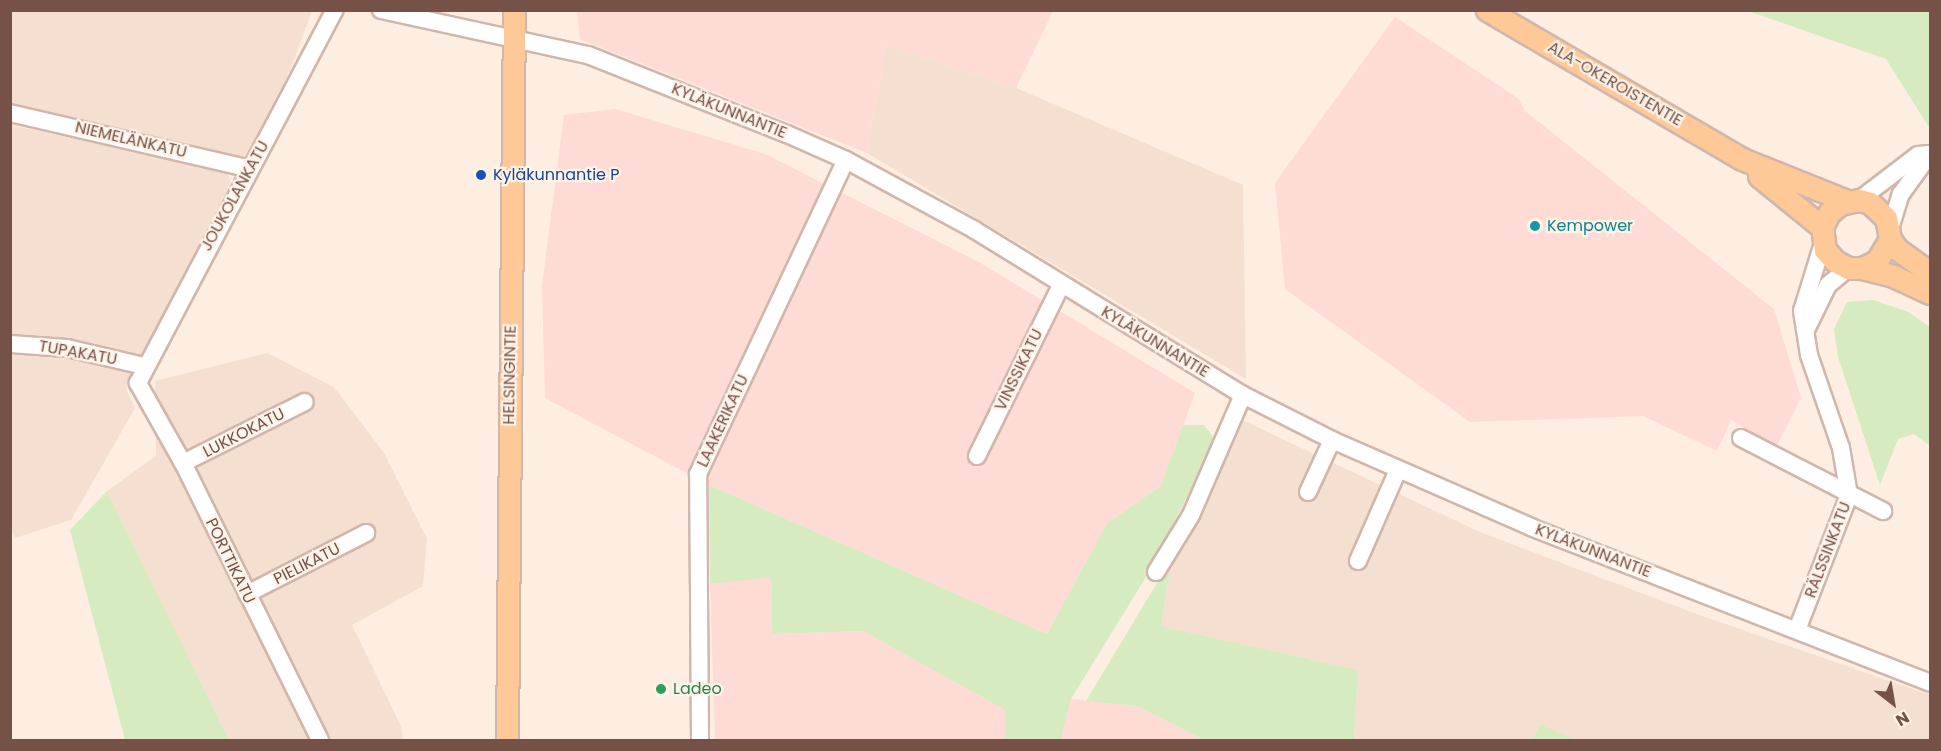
<!DOCTYPE html>
<meta charset="utf-8">
<style>
body{margin:0}
#map{position:relative;width:1941px;height:751px;overflow:hidden;background:#fdeee1;font-family:Poppins,sans-serif}
div>[style]{position:absolute}
.residential>*{inset:0;background:#f5dfd0}
.commercial>*{inset:0;background:#fedbd5}
.green>*{inset:0;background:#d7ebc0}
.roads{filter:drop-shadow(2px 0 #d0b6ab) drop-shadow(-2px 0 #d0b6ab) drop-shadow(0 2px #d0b6ab) drop-shadow(0 -2px #d0b6ab)}
.minor>*{height:16px;margin:-8px;padding:0 8px;transform-origin:8px;border-radius:8px;background:#fff}
.major>*{height:21px;margin:-10.5px;padding:0 10.5px;transform-origin:10.5px;border-radius:10.5px;background:#fec997}
.dots>*{width:16px;height:16px;translate:-50% -50%;box-sizing:border-box;border:3px solid #fff3e8;border-radius:50%}
span{translate:-50% -50%;white-space:nowrap;text-align:center;line-height:1.15;-webkit-text-stroke:4.5px #fff3e8;paint-order:stroke}
.street-label{font-size:16px;color:#755147}
.transit-label{font-size:16px;color:#164399}
.left{translate:0 -50%;text-align:left}
.culture-label{font-size:16px;color:#0d838f}
.leisure-label{font-size:16px;color:#27864d}
.frame{position:absolute;inset:0;border:12px solid #755147;pointer-events:none}
.north{position:absolute;left:1863px;top:673px;width:60px;height:60px;-webkit-text-stroke:4px #fff3e8;paint-order:stroke;rotate:149deg;font-size:16px;font-weight:700;line-height:24px;text-align:center;color:#755147}
.north::after{content:'';display:block;margin:auto;width:21px;height:27px;background:#755147;clip-path:polygon(50% 0,100% 100%,50% 72%,0 100%)}
</style>
<div id="map">
<div class="residential">
<i style="clip-path:polygon(11px 10px,312px 10px,312px 11px,290px 70px,245px 158px,11px 104px)"></i>
<i style="clip-path:polygon(886px 44px,1016px 88px,1243px 185px,1246px 379px,867px 153px)"></i>
<i style="clip-path:polygon(11px 125px,227px 172px,231px 182px,143px 354px,123px 354px,56px 337px,11px 336px)"></i>
<i style="clip-path:polygon(267px 353px,334px 387px,384px 453px,427px 539px,423px 586px,352px 625px,401px 726px,403px 740px,229px 740px,107px 491px,156px 456px,155px 381px)"></i>
<i style="clip-path:polygon(10px 355px,57px 355px,132px 373px,126px 389px,135px 408px,71px 520px,15px 538px,10px 527px)"></i>
<i style="clip-path:polygon(1240px 419px,1480px 532px,1694px 613px,1930px 695px,1930px 740px,1576px 740px,1540px 724px,1533px 740px,1354px 740px,1358px 670px,1161px 626px,1170px 570px)"></i>
</div>
<div class="commercial">
<i style="clip-path:polygon(577px 11px,577px 10px,1053px 11px,1016px 88px,886px 44px,867px 153px,580px 39px)"></i>
<i style="clip-path:polygon(1395px 17px,1519px 99px,1525px 111px,1774px 309px,1801px 398px,1777px 446px,1731px 420px,1717px 451px,1643px 416px,1470px 422px,1285px 289px,1275px 183px)"></i>
<i style="clip-path:polygon(615px 109px,765px 154px,977px 261px,1195px 393px,1161px 486px,1107px 523px,1047px 634px,709px 485px,545px 398px,542px 286px,564px 115px)"></i>
<i style="clip-path:polygon(771px 576px,772px 634px,863px 631px,1005px 710px,1005px 740px,715px 740px,710px 584px)"></i>
<i style="clip-path:polygon(1071px 699px,1137px 706px,1204px 740px,1061px 740px)"></i>
</div>
<div class="green">
<i style="clip-path:polygon(1748px 11px,1930px 11px,1930px 129px,1886px 59px)"></i>
<i style="clip-path:polygon(1874px 300px,1908px 312px,1930px 327px,1930px 446px,1914px 434px,1898px 439px,1880px 485px,1838px 357px,1834px 329px,1847px 302px)"></i>
<i style="clip-path:polygon(1183px 425px,1204px 425px,1215px 439px,1154px 564px,1071px 699px,1061px 740px,1005px 740px,1005px 710px,863px 631px,772px 634px,771px 577px,710px 584px,709px 485px,1047px 634px,1107px 523px,1161px 486px)"></i>
<i style="clip-path:polygon(107px 491px,229px 740px,125px 740px,70px 530px)"></i>
<i style="clip-path:polygon(1170px 570px,1161px 626px,1358px 670px,1354px 740px,1204px 740px,1137px 706px,1086px 701px,1160px 578px)"></i>
<i style="clip-path:polygon(1540px 724px,1576px 740px,1533px 740px)"></i>
</div>
<div class="roads">
<div class="minor">
<i style="left:381px;top:10px;width:212px;rotate:12.3deg"></i>
<i style="left:588px;top:55px;width:214px;rotate:21.7deg"></i>
<i style="left:787px;top:134px;width:64px;rotate:23.8deg"></i>
<i style="left:846px;top:160px;width:145px;rotate:28.5deg"></i>
<i style="left:973px;top:229px;width:317px;rotate:31.6deg"></i>
<i style="left:1243px;top:395px;width:100px;rotate:26.8deg"></i>
<i style="left:1332px;top:440px;width:219px;rotate:23.6deg"></i>
<i style="left:1533px;top:528px;width:426px;rotate:21.3deg"></i>
<i style="left:10px;top:113px;width:246px;rotate:13.1deg"></i>
<i style="left:1859px;top:200px;width:74px;rotate:-37.3deg"></i>
<i style="left:1918px;top:155px;width:12px;rotate:-5deg"></i>
<i style="left:1890px;top:229px;width:37px;rotate:-73deg"></i>
<i style="left:1901px;top:194px;width:49px;rotate:-54.1deg"></i>
<i style="left:1806px;top:330px;width:50px;rotate:-63.9deg"></i>
<i style="left:1828px;top:285px;width:26px;rotate:-40deg"></i>
<i style="left:10px;top:344px;width:57px;rotate:4deg"></i>
<i style="left:67px;top:348px;width:79px;rotate:13.2deg"></i>
<i style="left:1741px;top:438px;width:160px;rotate:27.2deg"></i>
<i style="left:977px;top:456px;width:191px;rotate:-63.8deg"></i>
<i style="left:183px;top:463px;width:136px;rotate:-26.6deg"></i>
<i style="left:1308px;top:492px;width:57px;rotate:-65.2deg"></i>
<i style="left:1358px;top:561px;width:99px;rotate:-66.3deg"></i>
<i style="left:1156px;top:572px;width:67px;rotate:-58.4deg"></i>
<i style="left:1191px;top:515px;width:131px;rotate:-66.6deg"></i>
<i style="left:247px;top:594px;width:134px;rotate:-27.1deg"></i>
<i style="left:1797px;top:630px;width:145px;rotate:-68.9deg"></i>
<i style="left:1849px;top:495px;width:48px;rotate:-99.7deg"></i>
<i style="left:1841px;top:448px;width:98px;rotate:-109deg"></i>
<i style="left:1809px;top:355px;width:45px;rotate:-99deg"></i>
<i style="left:1802px;top:311px;width:71px;rotate:-72.8deg"></i>
<i style="left:320px;top:740px;width:309px;rotate:-116.3deg"></i>
<i style="left:183px;top:463px;width:92px;rotate:-119.4deg"></i>
<i style="left:138px;top:383px;width:422px;rotate:-62.2deg"></i>
<i style="left:700px;top:740px;width:266px;rotate:-90.4deg"></i>
<i style="left:698px;top:474px;width:347px;rotate:-64.8deg"></i>
</div>
<div class="major">
<i style="left:1487px;top:10px;width:295px;rotate:30.3deg"></i>
<i style="left:1742px;top:159px;width:113px;rotate:21.8deg"></i>
<i style="left:1759px;top:176px;width:81px;rotate:39deg"></i>
<i style="left:1890px;top:239px;width:26px;rotate:121deg"></i>
<i style="left:1877px;top:261px;width:17px;rotate:155deg"></i>
<i style="left:1862px;top:268px;width:14px;rotate:180deg"></i>
<i style="left:1848px;top:268px;width:15px;rotate:-152deg"></i>
<i style="left:1835px;top:261px;width:15px;rotate:-132deg"></i>
<i style="left:1825px;top:250px;width:23px;rotate:-97deg"></i>
<i style="left:1822px;top:227px;width:16px;rotate:-63deg"></i>
<i style="left:1829px;top:213px;width:14px;rotate:-39deg"></i>
<i style="left:1840px;top:204px;width:19px;rotate:-12deg"></i>
<i style="left:1859px;top:200px;width:11px;rotate:15deg"></i>
<i style="left:1870px;top:203px;width:22px;rotate:43deg"></i>
<i style="left:1886px;top:218px;width:21px;rotate:79deg"></i>
<i style="left:1890px;top:239px;width:12px;rotate:55deg"></i>
<i style="left:1897px;top:249px;width:41px;rotate:36deg"></i>
<i style="left:1862px;top:268px;width:32px;rotate:14deg"></i>
<i style="left:1893px;top:276px;width:41px;rotate:24.7deg"></i>
<i style="left:507px;top:740px;width:730px;rotate:-89.45deg"></i>
</div>
</div>
<div class="dots">
<i style="left:481px;top:175px;background:#1a4fb4"></i>
<i style="left:1535px;top:226px;background:#0f9aa8"></i>
<i style="left:661px;top:689px;background:#2e9e5b"></i>
</div>
<div class="street-label">
<span style="left:1615px;top:84px;rotate:30deg">ALA-OKEROISTENTIE</span>
<span style="left:729px;top:111px;rotate:22deg">KYLÄKUNNANTIE</span>
<span style="left:131px;top:140px;rotate:13deg">NIEMELÄNKATU</span>
<span style="left:235px;top:196px;rotate:-61deg">JOUKOLANKATU</span>
<span style="left:1155px;top:342px;rotate:31deg">KYLÄKUNNANTIE</span>
<span style="left:78px;top:353px;rotate:10deg">TUPAKATU</span>
<span style="left:1019px;top:370px;rotate:-64deg">VINSSIKATU</span>
<span style="left:510px;top:375px;rotate:-89deg">HELSINGINTIE</span>
<span style="left:723px;top:421px;rotate:-65deg">LAAKERIKATU</span>
<span style="left:244px;top:433px;rotate:-27deg">LUKKOKATU</span>
<span style="left:1828px;top:550px;rotate:-69deg">RÄLSSINKATU</span>
<span style="left:1593px;top:551px;rotate:21deg">KYLÄKUNNANTIE</span>
<span style="left:230px;top:561px;rotate:64deg">PORTTIKATU</span>
<span style="left:307px;top:564px;rotate:-27deg">PIELIKATU</span>
</div>
<div class="transit-label">
<span class="left" style="left:493px;top:175px">Kyläkunnantie P</span>
</div>
<div class="culture-label">
<span class="left" style="left:1547px;top:226px">Kempower</span>
</div>
<div class="leisure-label">
<span class="left" style="left:673px;top:689px">Ladeo</span>
</div>
<div class="frame"></div>
<div class="north">N</div>
</div>
